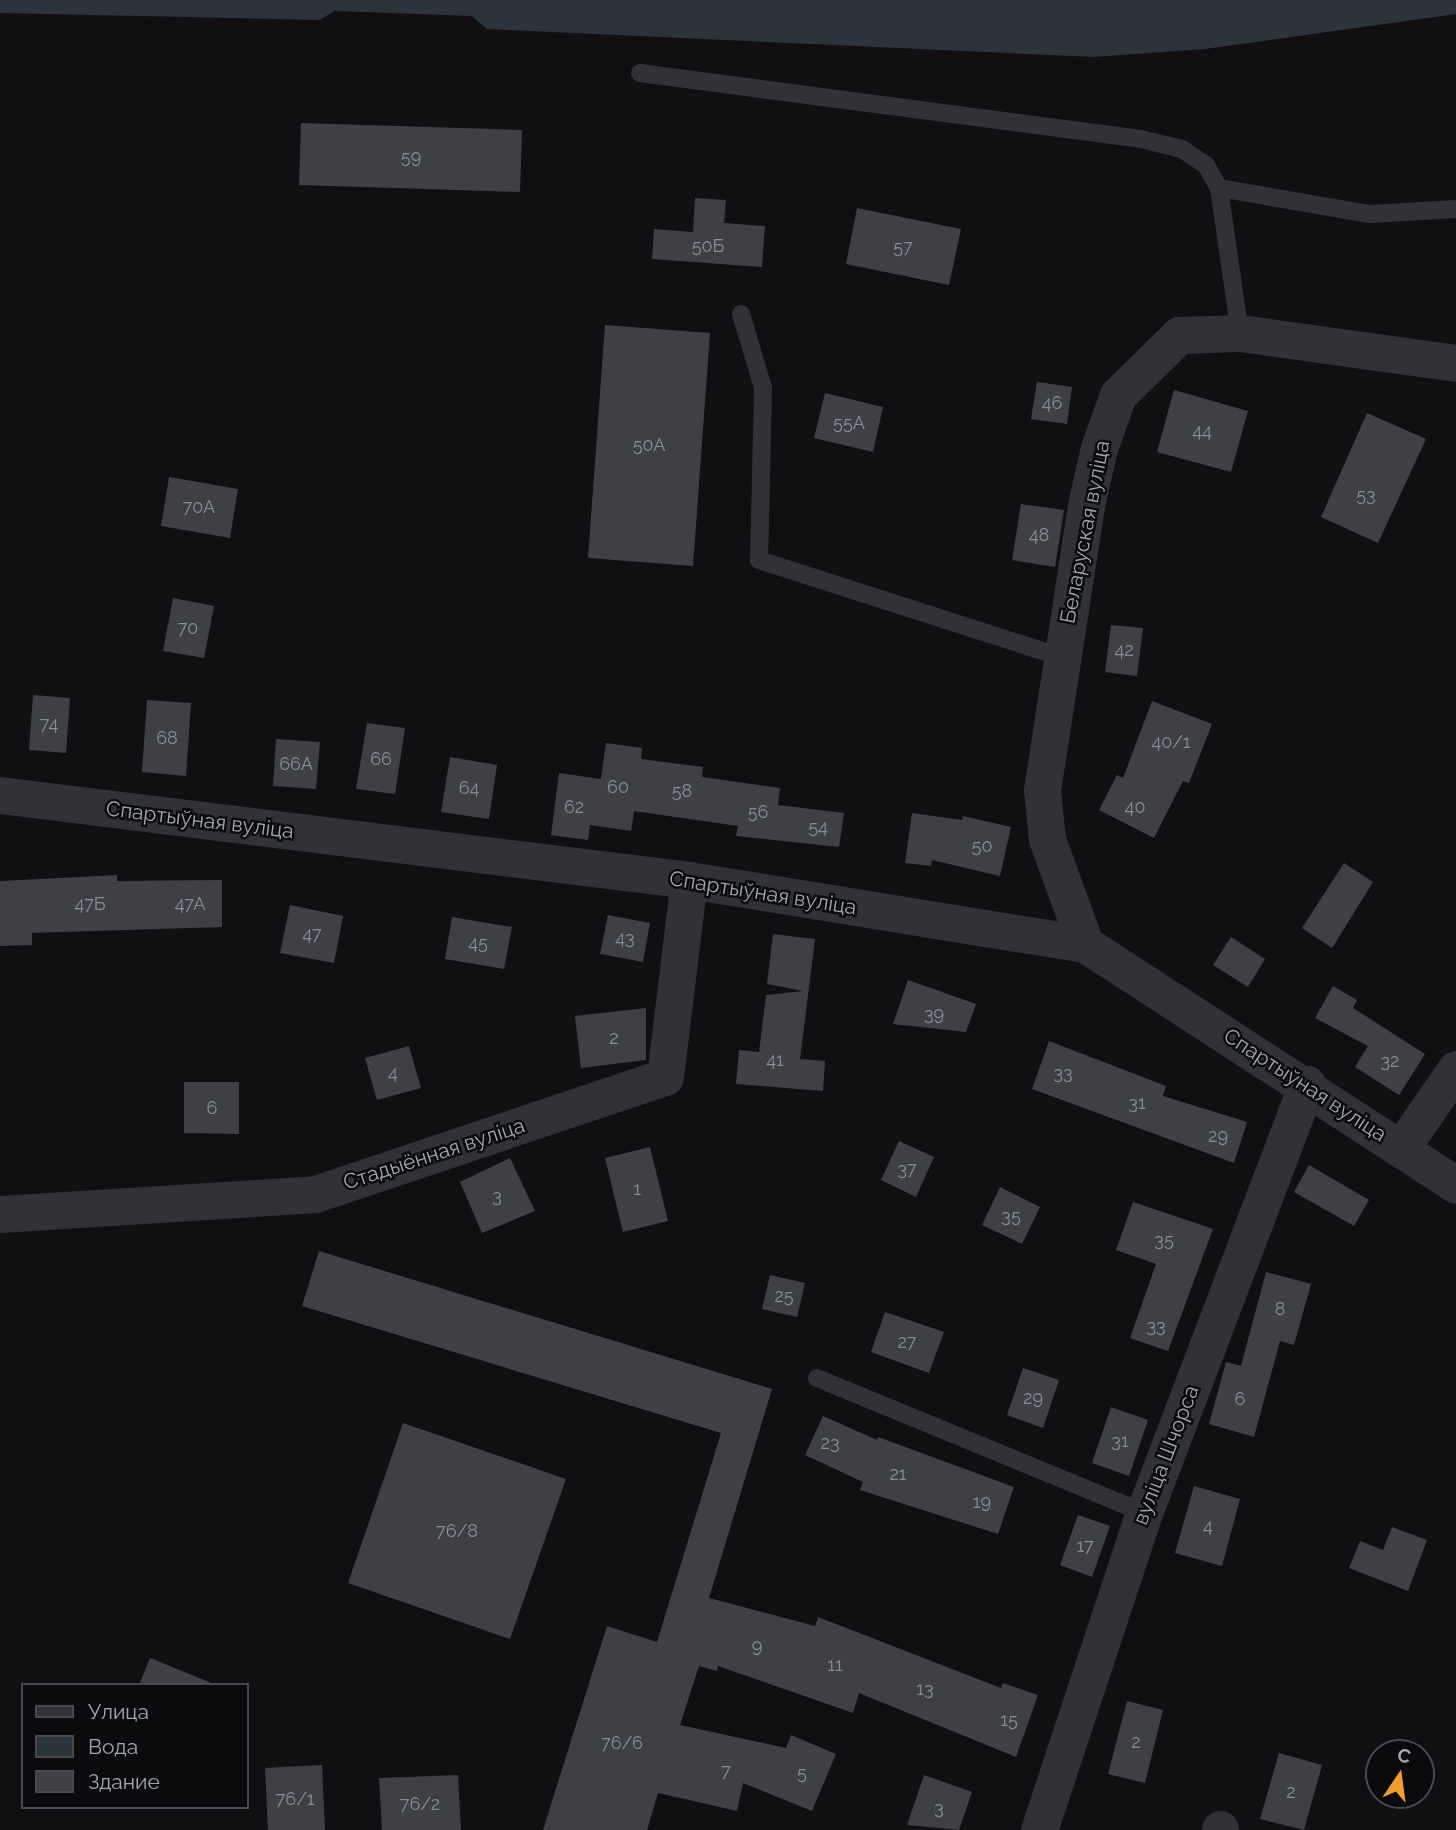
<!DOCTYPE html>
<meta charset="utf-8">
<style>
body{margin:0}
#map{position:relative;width:1456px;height:1830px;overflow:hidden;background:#101012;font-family:Raleway,sans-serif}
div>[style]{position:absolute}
.water>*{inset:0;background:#2a343a}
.building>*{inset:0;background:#3f4045}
.service>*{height:18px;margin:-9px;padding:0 9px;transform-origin:9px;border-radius:9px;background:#313237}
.minor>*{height:37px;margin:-18.5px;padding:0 18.5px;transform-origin:18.5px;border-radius:18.5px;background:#313237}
span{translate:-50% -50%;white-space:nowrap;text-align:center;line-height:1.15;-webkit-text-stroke:5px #0b0b0d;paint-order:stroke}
.number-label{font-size:18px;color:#888e98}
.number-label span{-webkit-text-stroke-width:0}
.street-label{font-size:21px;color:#a1a8b3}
.legend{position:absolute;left:21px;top:1683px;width:228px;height:126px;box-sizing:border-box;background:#0b0b0d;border:2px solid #474a4f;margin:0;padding:9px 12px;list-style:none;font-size:21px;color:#a1a8b3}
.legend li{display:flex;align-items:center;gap:14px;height:35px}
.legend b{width:35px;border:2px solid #474a4f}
.north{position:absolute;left:1365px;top:1739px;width:70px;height:70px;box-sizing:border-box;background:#0b0b0d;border:2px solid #474a4f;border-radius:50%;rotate:13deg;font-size:19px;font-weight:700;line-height:28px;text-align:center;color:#a1a8b3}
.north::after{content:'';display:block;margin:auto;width:24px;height:32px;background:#f19f29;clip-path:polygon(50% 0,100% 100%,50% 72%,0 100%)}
</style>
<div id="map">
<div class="water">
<i style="clip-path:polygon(0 0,1456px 0,1456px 14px,1205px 49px,1094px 57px,487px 29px,472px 16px,335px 11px,319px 20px,0 13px)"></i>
</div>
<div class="building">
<i style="clip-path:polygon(301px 123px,522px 130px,520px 192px,299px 185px)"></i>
<i style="clip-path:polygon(695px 198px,726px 200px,724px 223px,765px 226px,762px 267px,652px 259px,654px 229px,693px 232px)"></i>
<i style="clip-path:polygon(857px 208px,961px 229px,949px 285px,846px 264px)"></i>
<i style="clip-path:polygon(605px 325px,710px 333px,693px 566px,588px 558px)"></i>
<i style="clip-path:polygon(1037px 382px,1072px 387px,1067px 424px,1031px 419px)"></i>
<i style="clip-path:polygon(1174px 390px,1248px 411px,1231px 472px,1157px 452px)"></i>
<i style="clip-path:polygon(825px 393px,883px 407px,873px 452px,814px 438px)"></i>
<i style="clip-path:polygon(1367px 413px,1426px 439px,1378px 543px,1321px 517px)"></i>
<i style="clip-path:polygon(169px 477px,238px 489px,230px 538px,161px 526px)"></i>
<i style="clip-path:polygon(1021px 504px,1064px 510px,1055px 567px,1012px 560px)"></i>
<i style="clip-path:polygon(173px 598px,214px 606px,204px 658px,163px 651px)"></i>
<i style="clip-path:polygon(1111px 625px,1143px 628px,1137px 676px,1105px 672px)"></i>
<i style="clip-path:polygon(33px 695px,70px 698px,66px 753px,29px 750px)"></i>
<i style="clip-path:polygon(147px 700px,191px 703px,186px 776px,142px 772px)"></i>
<i style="clip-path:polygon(1152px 701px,1212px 724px,1189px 783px,1183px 781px,1154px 838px,1099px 810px,1117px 775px,1123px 778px)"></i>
<i style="clip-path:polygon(367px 723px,405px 728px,395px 794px,356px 789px)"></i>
<i style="clip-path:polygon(276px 739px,320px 742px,316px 789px,273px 786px)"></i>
<i style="clip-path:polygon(606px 743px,642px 748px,641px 759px,703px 767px,702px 777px,780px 788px,778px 805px,844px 813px,839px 847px,736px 836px,738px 826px,634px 811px,631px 831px,590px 825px,588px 840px,551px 835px,559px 773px,601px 779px)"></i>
<i style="clip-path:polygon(450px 757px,497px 765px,489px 819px,441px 812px)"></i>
<i style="clip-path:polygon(912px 813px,962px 820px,963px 816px,1011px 827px,1000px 876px,932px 860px,931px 866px,905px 863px)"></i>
<i style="clip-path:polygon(1344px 863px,1373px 882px,1332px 948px,1302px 928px)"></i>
<i style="clip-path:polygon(117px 875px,117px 881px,222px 880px,222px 927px,32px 933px,32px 945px,0 946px,0 881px)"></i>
<i style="clip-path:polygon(290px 905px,343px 916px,334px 963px,280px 953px)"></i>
<i style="clip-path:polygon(608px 915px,650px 923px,643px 962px,600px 954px)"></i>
<i style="clip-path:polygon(452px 917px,512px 927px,504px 969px,445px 959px)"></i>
<i style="clip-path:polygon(773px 934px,815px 939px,800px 1059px,825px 1061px,823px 1091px,736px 1084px,739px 1050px,759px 1052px,766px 995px,803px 991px,767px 984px)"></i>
<i style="clip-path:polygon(1231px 937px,1265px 959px,1248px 987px,1213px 965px)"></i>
<i style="clip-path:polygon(908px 980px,976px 1004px,966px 1032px,893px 1024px)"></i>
<i style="clip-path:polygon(1333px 986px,1357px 1000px,1353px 1008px,1425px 1054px,1399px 1095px,1355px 1067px,1368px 1046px,1315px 1018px)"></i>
<i style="clip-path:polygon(646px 1008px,646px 1060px,581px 1068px,575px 1016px)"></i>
<i style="clip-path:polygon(1049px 1041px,1166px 1086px,1163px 1096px,1247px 1122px,1234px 1163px,1032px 1089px)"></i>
<i style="clip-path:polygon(409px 1046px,421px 1088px,377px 1100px,365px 1058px)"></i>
<i style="clip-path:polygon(184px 1082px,239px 1082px,239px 1134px,184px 1133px)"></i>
<i style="clip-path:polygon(899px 1141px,934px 1157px,916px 1197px,881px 1180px)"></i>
<i style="clip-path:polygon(650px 1147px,668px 1221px,623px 1232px,605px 1158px)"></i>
<i style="clip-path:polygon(510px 1158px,535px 1211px,482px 1233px,460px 1182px)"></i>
<i style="clip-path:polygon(1309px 1165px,1369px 1200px,1354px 1226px,1294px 1192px)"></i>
<i style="clip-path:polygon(1000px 1187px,1040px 1207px,1022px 1244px,982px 1225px)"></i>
<i style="clip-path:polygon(1133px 1202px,1213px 1229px,1168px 1351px,1130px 1338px,1156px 1264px,1116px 1250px)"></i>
<i style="clip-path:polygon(319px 1251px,772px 1389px,709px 1598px,815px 1626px,818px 1617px,1001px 1688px,1003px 1683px,1038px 1695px,1016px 1757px,859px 1693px,853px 1713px,718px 1666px,717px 1671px,699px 1666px,680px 1725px,786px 1748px,791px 1735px,836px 1754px,812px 1811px,743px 1783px,737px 1811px,658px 1793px,647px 1830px,543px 1830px,607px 1626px,657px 1642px,721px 1433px,302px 1306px)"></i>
<i style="clip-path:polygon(1266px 1272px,1311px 1284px,1294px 1345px,1280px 1341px,1254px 1437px,1209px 1424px,1226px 1362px,1241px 1366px)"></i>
<i style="clip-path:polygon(770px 1275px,805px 1283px,797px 1317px,762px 1309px)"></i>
<i style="clip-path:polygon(885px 1312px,944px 1332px,929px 1373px,871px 1352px)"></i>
<i style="clip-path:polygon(1023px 1368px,1059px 1380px,1043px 1428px,1007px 1415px)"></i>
<i style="clip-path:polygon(1111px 1407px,1148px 1420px,1129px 1476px,1092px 1463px)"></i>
<i style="clip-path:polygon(823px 1416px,877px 1440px,878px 1437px,1014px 1487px,998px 1534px,860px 1490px,863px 1482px,805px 1455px)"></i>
<i style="clip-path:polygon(403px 1423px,566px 1479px,510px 1639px,348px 1583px)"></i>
<i style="clip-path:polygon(1194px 1486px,1240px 1499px,1222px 1566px,1175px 1553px)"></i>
<i style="clip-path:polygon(1078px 1515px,1110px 1526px,1092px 1577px,1060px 1565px)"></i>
<i style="clip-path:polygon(1392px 1527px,1427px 1540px,1408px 1591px,1349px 1568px,1360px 1541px,1383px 1550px)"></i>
<i style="clip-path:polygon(150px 1658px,214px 1684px,214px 1685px,139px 1685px)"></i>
<i style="clip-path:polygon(1127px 1701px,1163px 1710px,1145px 1783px,1108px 1774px)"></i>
<i style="clip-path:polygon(1279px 1753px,1322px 1765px,1304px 1830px,1260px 1819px)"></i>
<i style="clip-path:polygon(322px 1765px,325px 1830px,268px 1830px,265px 1768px)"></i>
<i style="clip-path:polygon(458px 1775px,461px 1830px,382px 1830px,379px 1778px)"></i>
<i style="clip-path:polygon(924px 1775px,972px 1792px,959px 1830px,907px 1825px)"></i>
</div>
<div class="service">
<i style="left:640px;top:73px;width:505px;rotate:7.5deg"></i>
<i style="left:1141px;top:139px;width:42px;rotate:13.7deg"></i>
<i style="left:1182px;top:149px;width:29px;rotate:34deg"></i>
<i style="left:1206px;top:165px;width:26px;rotate:61deg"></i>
<i style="left:1219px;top:188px;width:147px;rotate:81.8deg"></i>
<i style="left:1219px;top:188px;width:153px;rotate:9.8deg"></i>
<i style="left:1370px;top:214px;width:86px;rotate:-3.3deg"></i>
<i style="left:741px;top:314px;width:77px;rotate:73.4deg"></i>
<i style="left:763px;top:388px;width:172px;rotate:91.3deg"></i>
<i style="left:759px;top:560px;width:317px;rotate:17.8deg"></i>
<i style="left:817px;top:1378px;width:354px;rotate:22.4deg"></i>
</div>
<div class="minor">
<i style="left:0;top:795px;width:694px;rotate:7.03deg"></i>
<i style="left:689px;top:880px;width:401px;rotate:9.2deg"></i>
<i style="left:1085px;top:944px;width:442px;rotate:33deg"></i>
<i style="left:1085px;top:944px;width:112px;rotate:-109.9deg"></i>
<i style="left:1047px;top:839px;width:49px;rotate:-95.8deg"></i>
<i style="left:1042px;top:790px;width:288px;rotate:-81.2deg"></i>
<i style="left:1086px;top:505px;width:58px;rotate:-77.2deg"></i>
<i style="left:1099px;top:448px;width:56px;rotate:-70.3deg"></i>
<i style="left:1118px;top:395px;width:86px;rotate:-44.5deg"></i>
<i style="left:1179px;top:335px;width:61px;rotate:-1.9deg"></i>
<i style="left:1240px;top:333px;width:218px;rotate:7.9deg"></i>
<i style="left:1401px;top:1148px;width:96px;rotate:-55.2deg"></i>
<i style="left:0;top:1214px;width:316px;rotate:-3.6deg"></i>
<i style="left:315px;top:1194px;width:369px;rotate:-18.5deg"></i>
<i style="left:665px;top:1077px;width:198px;rotate:-83.1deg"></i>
<i style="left:1039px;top:1830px;width:334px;rotate:-71.7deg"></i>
<i style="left:1144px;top:1513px;width:459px;rotate:-69.2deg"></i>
<i style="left:1220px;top:1830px;width:1px;rotate:-90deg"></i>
</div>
<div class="number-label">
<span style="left:411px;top:157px">59</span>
<span style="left:708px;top:246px">50Б</span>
<span style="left:903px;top:247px">57</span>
<span style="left:1052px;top:403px">46</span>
<span style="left:849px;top:423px">55А</span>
<span style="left:1202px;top:431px">44</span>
<span style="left:649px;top:445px">50А</span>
<span style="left:1366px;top:495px">53</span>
<span style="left:199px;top:507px">70А</span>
<span style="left:1039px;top:535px">48</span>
<span style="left:188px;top:628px">70</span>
<span style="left:1124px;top:650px">42</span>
<span style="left:49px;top:724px">74</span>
<span style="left:167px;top:738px">68</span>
<span style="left:1171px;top:742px">40/1</span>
<span style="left:381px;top:759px">66</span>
<span style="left:296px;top:764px">66А</span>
<span style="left:618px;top:787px">60</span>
<span style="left:469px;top:788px">64</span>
<span style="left:682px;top:791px">58</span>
<span style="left:574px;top:807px">62</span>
<span style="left:1135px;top:807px">40</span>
<span style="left:758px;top:812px">56</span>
<span style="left:818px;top:827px">54</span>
<span style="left:982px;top:846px">50</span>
<span style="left:90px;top:904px">47Б</span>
<span style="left:190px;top:904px">47А</span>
<span style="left:312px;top:934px">47</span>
<span style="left:625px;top:938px">43</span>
<span style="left:478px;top:943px">45</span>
<span style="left:934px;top:1014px">39</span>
<span style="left:614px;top:1038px">2</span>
<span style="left:775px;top:1060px">41</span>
<span style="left:1390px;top:1061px">32</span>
<span style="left:393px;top:1073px">4</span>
<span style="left:1063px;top:1073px">33</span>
<span style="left:1137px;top:1103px">31</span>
<span style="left:212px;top:1108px">6</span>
<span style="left:1218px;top:1136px">29</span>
<span style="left:907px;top:1169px">37</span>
<span style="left:637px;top:1189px">1</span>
<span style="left:497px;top:1196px">3</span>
<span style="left:1011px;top:1216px">35</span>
<span style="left:1164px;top:1240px">35</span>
<span style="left:784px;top:1296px">25</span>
<span style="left:1280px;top:1309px">8</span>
<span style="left:1156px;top:1326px">33</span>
<span style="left:907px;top:1342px">27</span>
<span style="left:1033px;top:1398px">29</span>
<span style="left:1240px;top:1399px">6</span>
<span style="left:1120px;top:1441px">31</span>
<span style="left:830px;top:1443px">23</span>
<span style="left:898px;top:1474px">21</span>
<span style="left:982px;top:1502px">19</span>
<span style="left:1208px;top:1526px">4</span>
<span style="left:457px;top:1531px">76/8</span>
<span style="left:1085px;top:1546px">17</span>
<span style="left:757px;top:1646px">9</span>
<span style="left:835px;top:1665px">11</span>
<span style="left:925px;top:1689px">13</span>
<span style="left:1009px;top:1720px">15</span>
<span style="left:1136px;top:1742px">2</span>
<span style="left:622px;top:1743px">76/6</span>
<span style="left:726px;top:1771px">7</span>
<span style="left:802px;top:1773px">5</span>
<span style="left:1291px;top:1792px">2</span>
<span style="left:295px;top:1799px">76/1</span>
<span style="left:420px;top:1804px">76/2</span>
<span style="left:939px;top:1808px">3</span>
</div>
<div class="street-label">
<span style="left:1085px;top:532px;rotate:-79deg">Беларуская вуліца</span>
<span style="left:200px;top:820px;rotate:7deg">Спартыўная вуліца</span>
<span style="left:763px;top:893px;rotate:9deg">Спартыўная вуліца</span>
<span style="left:1305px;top:1085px;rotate:33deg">Спартыўная вуліца</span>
<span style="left:434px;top:1154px;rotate:-18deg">Стадыённая вуліца</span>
<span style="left:1166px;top:1455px;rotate:-69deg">вуліца Шчорса</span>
</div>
<ul class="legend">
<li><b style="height:9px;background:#313237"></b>Улица</li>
<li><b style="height:19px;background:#2a343a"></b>Вода</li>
<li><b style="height:19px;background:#3f4045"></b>Здание</li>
</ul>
<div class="north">С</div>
</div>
